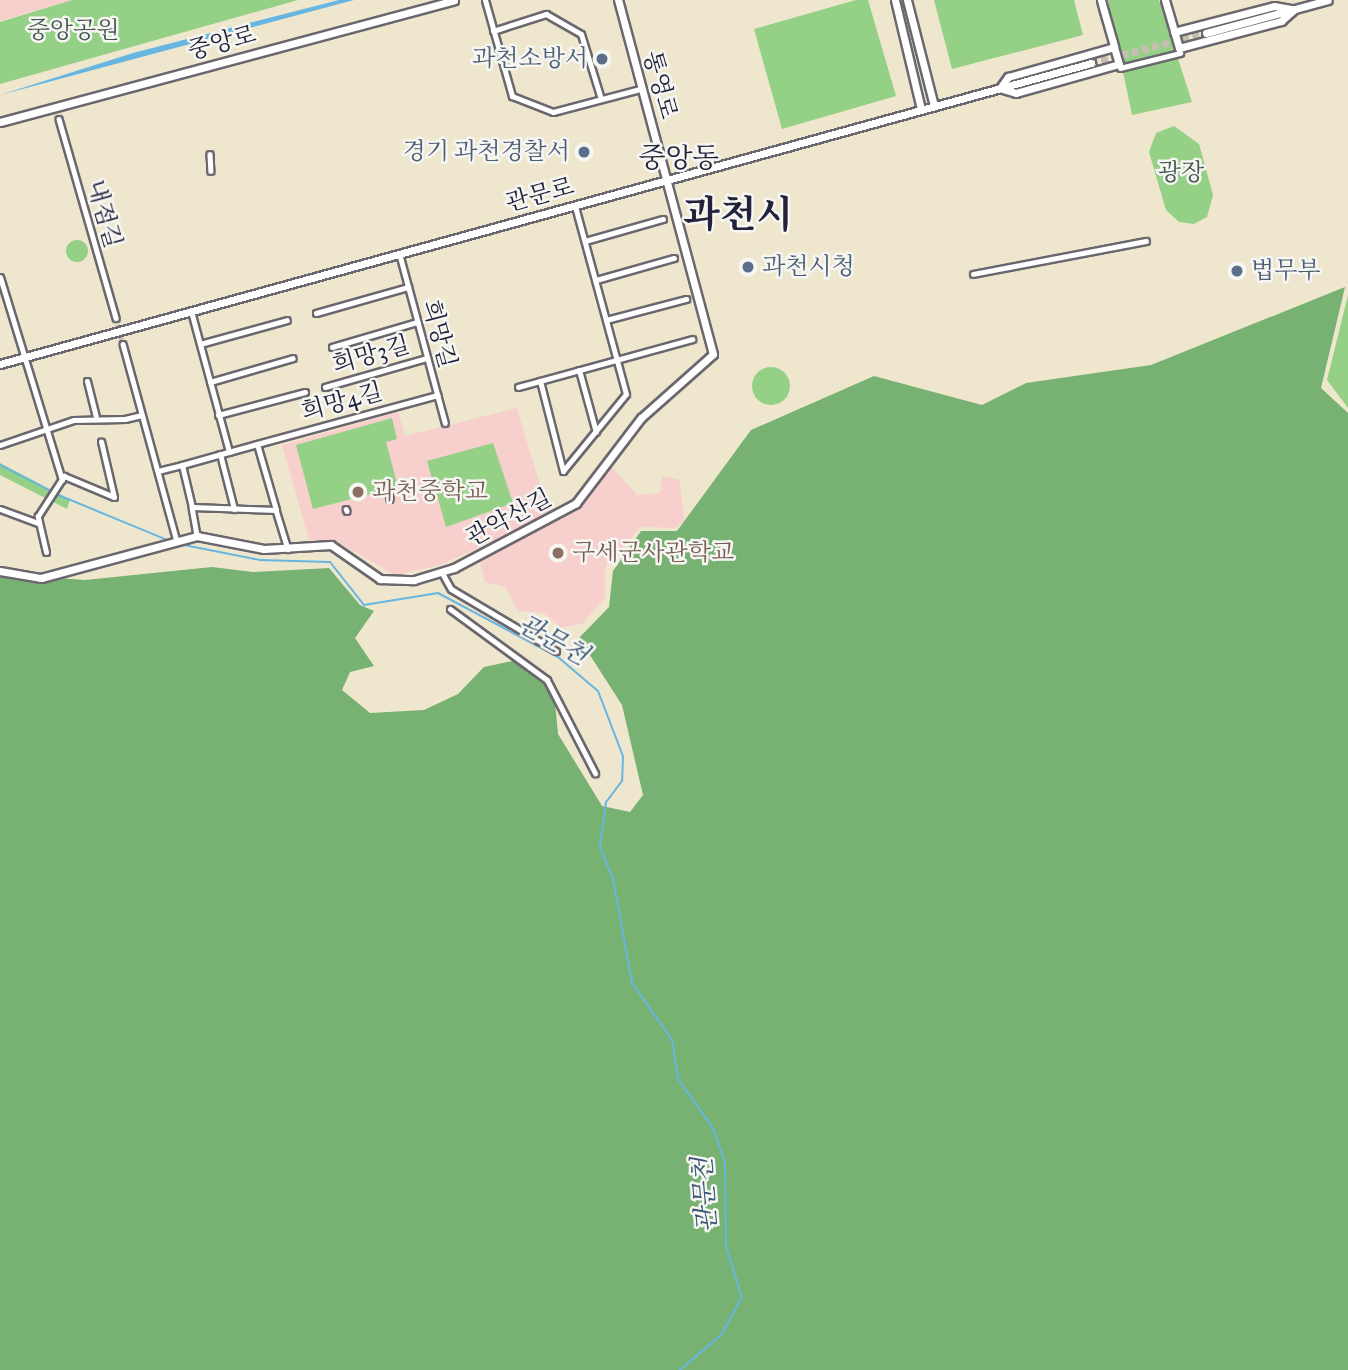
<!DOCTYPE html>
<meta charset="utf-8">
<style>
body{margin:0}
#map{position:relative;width:1348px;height:1370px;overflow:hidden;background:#efe6ce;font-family:"IM FELL Great Primer","Noto Serif KR",serif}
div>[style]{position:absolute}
.built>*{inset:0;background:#f7d0cd}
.green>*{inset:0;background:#94d085}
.round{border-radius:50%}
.forest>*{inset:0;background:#77b272}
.water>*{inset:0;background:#66b6e1}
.stream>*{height:2px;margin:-1px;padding:0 1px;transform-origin:1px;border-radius:1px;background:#66b6e1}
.pedestrian-tunnel>*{height:4.5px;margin-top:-2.25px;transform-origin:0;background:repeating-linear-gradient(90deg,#c6bfb1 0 4.5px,transparent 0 6.5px)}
.tertiary-tunnel>*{height:7px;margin-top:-3.5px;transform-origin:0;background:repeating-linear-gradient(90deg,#c6bfb1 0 7px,transparent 0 10.5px)}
.roads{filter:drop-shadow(2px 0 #6a676e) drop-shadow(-2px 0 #6a676e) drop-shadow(0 2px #6a676e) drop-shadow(0 -2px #6a676e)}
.pedestrian>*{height:4.5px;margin:-2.25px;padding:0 2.25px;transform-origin:2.25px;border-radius:2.25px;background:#fff}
.minor>*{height:5px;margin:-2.5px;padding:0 2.5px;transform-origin:2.5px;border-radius:2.5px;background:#fff}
.tertiary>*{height:7px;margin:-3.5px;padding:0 3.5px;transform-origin:3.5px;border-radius:3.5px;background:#fff}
.dots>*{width:19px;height:19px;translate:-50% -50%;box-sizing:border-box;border:4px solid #f6f6f2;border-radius:50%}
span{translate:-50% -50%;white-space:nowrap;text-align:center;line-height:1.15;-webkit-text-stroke:5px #f6f6f2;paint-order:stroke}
.park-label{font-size:24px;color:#445651}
.street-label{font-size:24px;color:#22223b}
.service-label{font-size:24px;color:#4e5e75}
.right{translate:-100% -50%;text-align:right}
.left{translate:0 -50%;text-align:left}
.education-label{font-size:24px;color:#785e54}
.water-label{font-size:26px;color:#3a5675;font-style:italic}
.quarter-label{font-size:28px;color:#22223b}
.town-label{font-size:38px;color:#22223b;font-weight:700}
</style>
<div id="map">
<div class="built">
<i style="clip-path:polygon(0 0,72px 0,0 21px)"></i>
<i style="clip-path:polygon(517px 408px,549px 515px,440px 565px,395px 575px,341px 544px,309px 540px,282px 445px,398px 412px,405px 436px)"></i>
<i style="clip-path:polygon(611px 466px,637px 495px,660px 493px,662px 476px,680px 480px,684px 522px,674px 528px,641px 527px,605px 567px,605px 598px,582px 624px,561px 628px,544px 613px,518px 611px,505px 587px,485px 582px,480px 563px,578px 505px)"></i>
</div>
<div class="green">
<i style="clip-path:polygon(72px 0,298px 0,0 84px,0 22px)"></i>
<i style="clip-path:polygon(856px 0,868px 0,896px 96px,782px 129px,754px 29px)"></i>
<i style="clip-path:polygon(934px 0,1074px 0,1083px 35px,952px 69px)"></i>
<i style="clip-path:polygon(1108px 0,1159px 0,1192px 102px,1132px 115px)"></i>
<i style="clip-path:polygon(1174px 126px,1199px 144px,1213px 195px,1207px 217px,1194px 224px,1179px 222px,1166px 210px,1149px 152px,1156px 133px)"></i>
<i class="round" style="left:66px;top:240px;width:22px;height:22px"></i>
<i style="clip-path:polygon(1348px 295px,1348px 408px,1327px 380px)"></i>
<i class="round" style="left:752px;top:367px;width:38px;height:38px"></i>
<i style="clip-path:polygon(392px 418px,397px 439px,386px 442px,398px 487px,313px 509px,296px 445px)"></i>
<i style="clip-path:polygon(493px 443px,513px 503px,446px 527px,427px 461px)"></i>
<i style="clip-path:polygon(0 463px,70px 500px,67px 509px,0 475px)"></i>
</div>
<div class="forest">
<i style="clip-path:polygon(1345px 287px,1321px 388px,1348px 413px,1348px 1370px,0 1370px,0 574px,85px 580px,212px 567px,253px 572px,329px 568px,360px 605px,374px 611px,355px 638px,374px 666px,350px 672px,342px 690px,370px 713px,424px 710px,458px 694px,484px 667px,517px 660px,542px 676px,555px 702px,558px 734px,602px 806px,630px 812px,643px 795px,622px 705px,579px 638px,609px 607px,613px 571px,641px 531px,677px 531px,751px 430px,874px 376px,982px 405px,1026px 383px,1151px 365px)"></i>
</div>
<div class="water">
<i style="clip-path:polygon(339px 0,354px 0,0 95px,133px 53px)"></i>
</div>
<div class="stream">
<i style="left:0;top:465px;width:57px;rotate:27deg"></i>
<i style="left:56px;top:494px;width:120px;rotate:22.5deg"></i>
<i style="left:179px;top:544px;width:83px;rotate:11.2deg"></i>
<i style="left:260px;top:560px;width:70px;rotate:1.6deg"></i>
<i style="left:330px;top:562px;width:55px;rotate:51.7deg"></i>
<i style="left:364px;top:605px;width:75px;rotate:-9.2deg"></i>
<i style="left:438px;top:593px;width:136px;rotate:28.1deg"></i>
<i style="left:558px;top:657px;width:52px;rotate:40.4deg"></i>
<i style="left:598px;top:691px;width:70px;rotate:69deg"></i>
<i style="left:623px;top:756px;width:25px;rotate:92deg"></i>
<i style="left:622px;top:781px;width:26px;rotate:127deg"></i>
<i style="left:606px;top:802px;width:45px;rotate:97.6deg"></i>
<i style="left:600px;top:847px;width:35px;rotate:68deg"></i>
<i style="left:613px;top:879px;width:106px;rotate:79.6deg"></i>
<i style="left:632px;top:983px;width:70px;rotate:54.9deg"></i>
<i style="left:672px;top:1040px;width:39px;rotate:81deg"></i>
<i style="left:678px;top:1079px;width:60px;rotate:54.5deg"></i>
<i style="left:713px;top:1128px;width:37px;rotate:71deg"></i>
<i style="left:725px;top:1163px;width:84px;rotate:89.3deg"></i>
<i style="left:726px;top:1247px;width:52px;rotate:72.3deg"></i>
<i style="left:742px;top:1297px;width:43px;rotate:118.9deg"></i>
<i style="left:721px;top:1335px;width:54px;rotate:139.5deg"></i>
</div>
<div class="pedestrian-tunnel">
<i style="left:116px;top:318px;width:27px;rotate:75deg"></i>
</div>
<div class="tertiary-tunnel">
<i style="left:1091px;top:63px;width:119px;rotate:-14.6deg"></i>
</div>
<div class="roads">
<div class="pedestrian">
<i style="left:1120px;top:68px;width:62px;rotate:-14deg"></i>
<i style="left:59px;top:119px;width:207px;rotate:74deg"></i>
<i style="left:210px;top:154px;width:17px;rotate:87deg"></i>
<i style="left:973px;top:274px;width:176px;rotate:-10.8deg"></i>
<i style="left:123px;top:344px;width:204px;rotate:74.7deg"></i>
<i style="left:518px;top:387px;width:23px;rotate:-15deg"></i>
<i style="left:125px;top:419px;width:17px;rotate:-13deg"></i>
<i style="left:158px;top:471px;width:25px;rotate:-14deg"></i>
<i style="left:390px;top:497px;width:2px;rotate:90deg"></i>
<i style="left:192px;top:507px;width:29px;rotate:80deg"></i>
<i style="left:346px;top:509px;width:2px;rotate:63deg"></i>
<i style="left:276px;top:510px;width:41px;rotate:72.9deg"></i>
</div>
<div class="minor">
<i style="left:485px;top:0;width:100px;rotate:74.3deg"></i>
<i style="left:512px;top:96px;width:44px;rotate:21.3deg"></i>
<i style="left:553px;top:112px;width:90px;rotate:-14.8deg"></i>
<i style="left:493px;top:31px;width:56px;rotate:-17.8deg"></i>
<i style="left:546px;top:14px;width:40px;rotate:29.7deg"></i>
<i style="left:581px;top:34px;width:68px;rotate:72.9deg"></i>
<i style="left:585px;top:241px;width:81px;rotate:-15.8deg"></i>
<i style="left:399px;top:253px;width:176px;rotate:74.9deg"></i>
<i style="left:0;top:277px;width:212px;rotate:73deg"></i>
<i style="left:596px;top:280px;width:81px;rotate:-15.8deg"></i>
<i style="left:191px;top:311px;width:146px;rotate:74.9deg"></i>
<i style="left:316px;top:313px;width:96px;rotate:-15.8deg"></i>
<i style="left:606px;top:320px;width:83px;rotate:-14.7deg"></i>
<i style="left:200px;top:344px;width:90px;rotate:-15.4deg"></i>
<i style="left:332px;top:347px;width:89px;rotate:-16.4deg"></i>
<i style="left:579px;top:370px;width:64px;rotate:74.7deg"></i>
<i style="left:87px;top:381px;width:36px;rotate:76deg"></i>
<i style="left:210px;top:382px;width:86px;rotate:-16.1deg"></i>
<i style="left:325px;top:387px;width:106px;rotate:-15.9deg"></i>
<i style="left:218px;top:415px;width:90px;rotate:-14.8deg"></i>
<i style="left:257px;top:444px;width:69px;rotate:73.9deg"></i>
<i style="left:276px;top:510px;width:84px;rotate:-178deg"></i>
<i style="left:192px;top:507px;width:43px;rotate:-103.4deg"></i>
<i style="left:182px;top:465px;width:78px;rotate:-15.6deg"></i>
<i style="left:257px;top:444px;width:187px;rotate:-15.2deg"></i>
<i style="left:0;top:445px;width:78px;rotate:-18.7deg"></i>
<i style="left:74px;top:420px;width:51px;rotate:-1.1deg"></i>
<i style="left:220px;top:454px;width:57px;rotate:75.7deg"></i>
<i style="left:563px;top:471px;width:99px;rotate:-50.7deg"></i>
<i style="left:626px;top:394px;width:195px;rotate:-105.2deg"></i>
<i style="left:563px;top:471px;width:93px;rotate:-104.3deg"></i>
<i style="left:540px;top:381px;width:158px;rotate:-15.4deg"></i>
<i style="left:0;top:509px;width:40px;rotate:20.2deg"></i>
<i style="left:46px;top:552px;width:37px;rotate:-103deg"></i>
<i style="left:38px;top:516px;width:48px;rotate:-57deg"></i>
<i style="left:64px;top:476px;width:54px;rotate:22.8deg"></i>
<i style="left:114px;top:497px;width:57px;rotate:-103.1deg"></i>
<i style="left:442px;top:573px;width:18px;rotate:61deg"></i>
<i style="left:451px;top:589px;width:122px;rotate:30.6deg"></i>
<i style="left:450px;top:609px;width:120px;rotate:36.2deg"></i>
<i style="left:547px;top:680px;width:105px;rotate:62.7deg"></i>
</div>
<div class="tertiary">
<i style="left:895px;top:0;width:112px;rotate:76.6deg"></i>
<i style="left:907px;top:0;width:109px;rotate:75.7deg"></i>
<i style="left:1101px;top:0;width:11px;rotate:75deg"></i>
<i style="left:1104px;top:11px;width:37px;rotate:74deg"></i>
<i style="left:1114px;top:47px;width:18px;rotate:74deg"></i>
<i style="left:1119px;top:64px;width:107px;rotate:164.3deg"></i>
<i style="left:1016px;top:93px;width:17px;rotate:-163deg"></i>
<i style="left:1000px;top:88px;width:14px;rotate:-54deg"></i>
<i style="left:1008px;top:77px;width:110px;rotate:-15.8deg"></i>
<i style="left:1165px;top:0;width:50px;rotate:73.7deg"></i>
<i style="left:1179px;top:48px;width:106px;rotate:-14.8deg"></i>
<i style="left:1281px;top:21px;width:18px;rotate:-41deg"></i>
<i style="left:1174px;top:32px;width:103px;rotate:-14.6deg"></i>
<i style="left:1274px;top:6px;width:17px;rotate:10deg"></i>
<i style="left:1206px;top:33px;width:126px;rotate:-15.1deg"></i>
<i style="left:0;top:122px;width:470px;rotate:-15deg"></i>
<i style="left:0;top:364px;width:1132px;rotate:-15.42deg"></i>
<i style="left:0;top:571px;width:42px;rotate:9.7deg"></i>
<i style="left:41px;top:578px;width:162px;rotate:-15.1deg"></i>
<i style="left:197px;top:536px;width:68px;rotate:11deg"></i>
<i style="left:264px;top:549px;width:67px;rotate:-3.4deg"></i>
<i style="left:331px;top:545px;width:60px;rotate:34.8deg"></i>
<i style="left:380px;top:579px;width:34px;rotate:2deg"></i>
<i style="left:414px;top:580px;width:42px;rotate:-16.7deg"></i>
<i style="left:454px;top:568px;width:138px;rotate:-28deg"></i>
<i style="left:576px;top:503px;width:107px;rotate:-52.6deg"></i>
<i style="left:641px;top:418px;width:96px;rotate:-41.6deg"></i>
<i style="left:713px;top:354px;width:367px;rotate:-105deg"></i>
</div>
</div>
<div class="dots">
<i style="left:602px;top:59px;background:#5c6f8a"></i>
<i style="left:584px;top:152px;background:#5c6f8a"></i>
<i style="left:748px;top:267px;background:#5c6f8a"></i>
<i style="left:1237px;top:271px;background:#5c6f8a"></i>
<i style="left:358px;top:492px;background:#8d6e63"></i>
<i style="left:558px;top:553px;background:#8d6e63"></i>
</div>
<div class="park-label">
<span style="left:73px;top:31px">중앙공원</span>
<span style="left:1181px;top:173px">광장</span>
</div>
<div class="street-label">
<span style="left:222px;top:43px;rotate:-15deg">중앙로</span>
<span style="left:660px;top:85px;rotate:75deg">통영로</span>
<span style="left:540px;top:195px;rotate:-15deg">관문로</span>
<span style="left:104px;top:214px;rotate:74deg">내점길</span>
<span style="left:439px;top:334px;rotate:75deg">희망길</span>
<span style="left:371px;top:355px;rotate:-16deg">희망3길</span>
<span style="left:342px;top:402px;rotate:-15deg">희망4길</span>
<span style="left:509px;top:518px;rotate:-28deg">관악산길</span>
</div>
<div class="service-label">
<span class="right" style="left:588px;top:59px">과천소방서</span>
<span class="right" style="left:570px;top:152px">경기 과천경찰서</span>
<span class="left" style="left:762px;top:267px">과천시청</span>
<span class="left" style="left:1251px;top:271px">법무부</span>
</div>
<div class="education-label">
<span class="left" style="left:372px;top:492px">과천중학교</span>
<span class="left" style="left:572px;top:553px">구세군사관학교</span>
</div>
<div class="water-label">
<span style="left:553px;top:640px;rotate:29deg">관문천</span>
<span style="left:705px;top:1195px;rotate:-94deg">관문천</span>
</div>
<div class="quarter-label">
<span style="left:679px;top:158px">중앙동</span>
</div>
<div class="town-label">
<span style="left:738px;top:215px">과천시</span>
</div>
</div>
